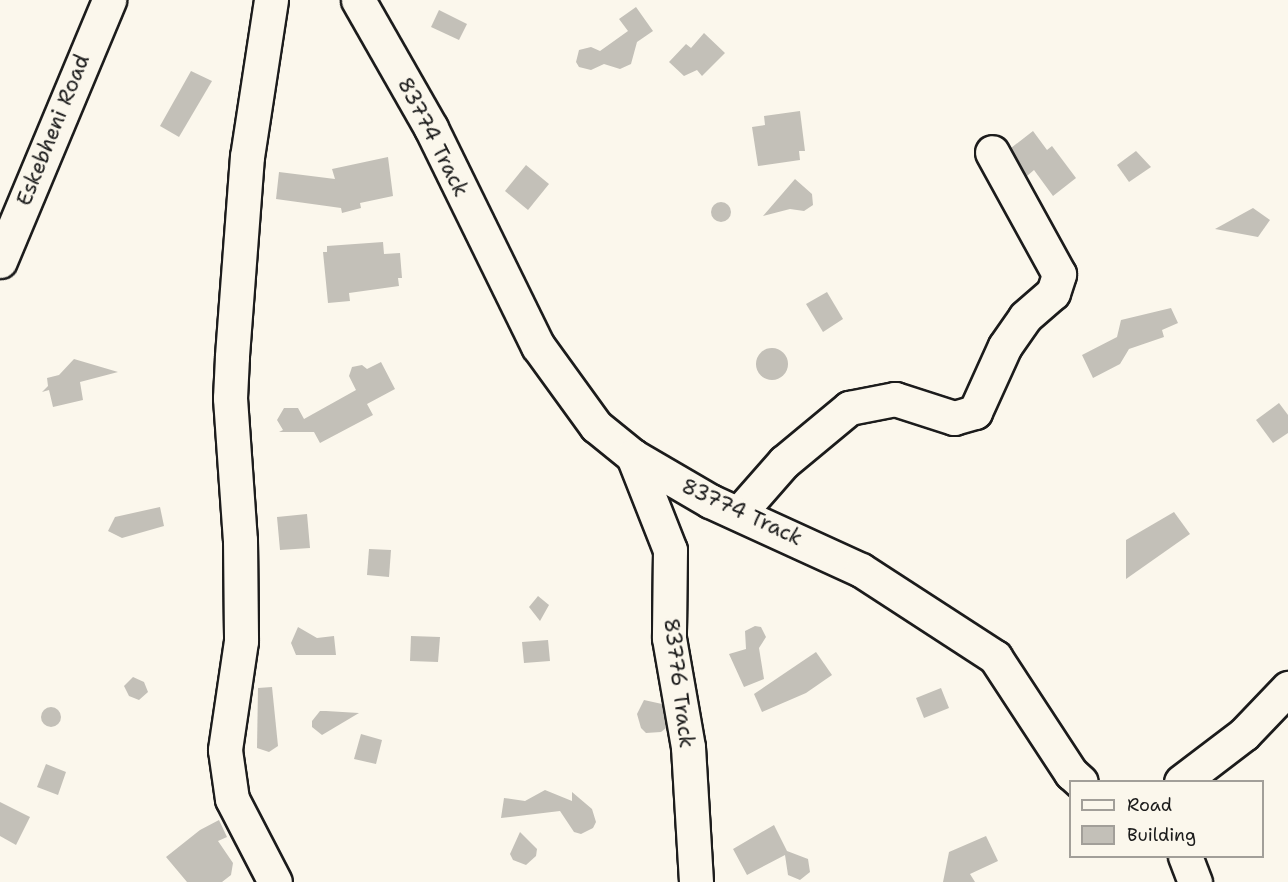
<!DOCTYPE html>
<style>
body{margin:0}
#map{position:relative;width:1288px;height:882px;overflow:hidden;background:#fbf7ec;font-family:"Shantell Sans",sans-serif}
div>[style]{position:absolute}
.building>*{inset:0;background:#c3c0b8}
.round{border-radius:50%}
.roads{filter:drop-shadow(2px 0 #1c1c1c) drop-shadow(-2px 0 #1c1c1c) drop-shadow(0 2px #1c1c1c) drop-shadow(0 -2px #1c1c1c)}
.minor>*{height:33px;margin:-16.5px;padding:0 16.5px;transform-origin:16.5px;border-radius:16.5px;background:#fbf7ec}
span{translate:-50% -50%;white-space:nowrap;text-align:center;line-height:1.15;-webkit-text-stroke:4.5px #fbf7ec;paint-order:stroke}
.street-label{font-size:21px;color:#1c1c1c}
.legend{position:absolute;left:1069px;top:780px;width:195px;height:78px;box-sizing:border-box;background:#fbf7ec;border:2px solid #a29f99;margin:0;padding:8px 10px;list-style:none;font-size:18px;color:#1c1c1c}
.legend li{display:flex;align-items:center;gap:12px;height:30px}
.legend b{width:30px;border:2px solid #a29f99}
</style>
<div id="map">
<div class="building">
<i style="clip-path:polygon(636px 7px,653px 31px,637px 42px,631px 64px,620px 69px,604px 64px,591px 70px,579px 67px,576px 62px,579px 50px,591px 47px,600px 51px,628px 31px,619px 19px)"></i>
<i style="clip-path:polygon(439px 10px,467px 24px,459px 40px,431px 27px)"></i>
<i style="clip-path:polygon(704px 33px,725px 53px,702px 76px,697px 70px,684px 76px,669px 62px,686px 44px,691px 48px)"></i>
<i style="clip-path:polygon(191px 71px,212px 81px,179px 137px,160px 126px)"></i>
<i style="clip-path:polygon(800px 111px,805px 151px,799px 151px,800px 160px,758px 166px,752px 127px,765px 125px,764px 116px)"></i>
<i style="clip-path:polygon(1033px 131px,1047px 150px,1052px 146px,1076px 178px,1053px 196px,1034px 170px,1027px 176px,1011px 148px)"></i>
<i style="clip-path:polygon(1136px 151px,1151px 167px,1129px 182px,1117px 165px)"></i>
<i style="clip-path:polygon(388px 157px,393px 196px,360px 203px,361px 208px,342px 213px,341px 208px,276px 199px,279px 172px,335px 179px,332px 169px)"></i>
<i style="clip-path:polygon(526px 165px,549px 184px,528px 210px,505px 191px)"></i>
<i style="clip-path:polygon(795px 179px,812px 194px,813px 205px,804px 211px,790px 209px,763px 216px)"></i>
<i class="round" style="left:711px;top:202px;width:20px;height:20px"></i>
<i style="clip-path:polygon(1253px 208px,1270px 220px,1258px 237px,1215px 229px)"></i>
<i style="clip-path:polygon(383px 242px,384px 254px,400px 253px,402px 278px,398px 278px,399px 286px,349px 293px,350px 301px,328px 303px,323px 252px,327px 252px,327px 246px)"></i>
<i style="clip-path:polygon(827px 292px,843px 319px,823px 332px,806px 304px)"></i>
<i style="clip-path:polygon(1171px 308px,1178px 323px,1162px 330px,1164px 337px,1129px 349px,1120px 364px,1093px 378px,1082px 355px,1117px 337px,1121px 320px)"></i>
<i class="round" style="left:756px;top:348px;width:32px;height:32px"></i>
<i style="clip-path:polygon(74px 359px,118px 372px,80px 382px,83px 400px,53px 407px,49px 390px,42px 392px,48px 386px,47px 378px,59px 375px)"></i>
<i style="clip-path:polygon(381px 362px,395px 389px,367px 404px,373px 415px,320px 443px,314px 432px,279px 432px,283px 430px,277px 420px,284px 408px,298px 408px,304px 419px,356px 390px,349px 376px,352px 367px,362px 365px,367px 369px)"></i>
<i style="clip-path:polygon(1279px 403px,1288px 415px,1288px 433px,1273px 443px,1256px 420px)"></i>
<i style="clip-path:polygon(160px 507px,164px 526px,122px 538px,108px 531px,115px 517px)"></i>
<i style="clip-path:polygon(1174px 512px,1190px 534px,1126px 579px,1126px 540px)"></i>
<i style="clip-path:polygon(307px 514px,310px 548px,280px 550px,277px 517px)"></i>
<i style="clip-path:polygon(369px 549px,391px 550px,389px 577px,367px 575px)"></i>
<i style="clip-path:polygon(538px 596px,549px 605px,540px 621px,529px 607px)"></i>
<i style="clip-path:polygon(755px 626px,761px 627px,766px 637px,759px 648px,764px 679px,744px 687px,729px 654px,746px 649px,745px 631px)"></i>
<i style="clip-path:polygon(298px 627px,317px 638px,334px 636px,336px 655px,296px 655px,291px 643px)"></i>
<i style="clip-path:polygon(411px 636px,440px 637px,438px 662px,410px 661px)"></i>
<i style="clip-path:polygon(548px 640px,550px 661px,524px 663px,522px 642px)"></i>
<i style="clip-path:polygon(816px 652px,832px 675px,806px 693px,762px 712px,754px 694px)"></i>
<i style="clip-path:polygon(133px 677px,144px 682px,148px 692px,139px 700px,129px 696px,124px 686px)"></i>
<i style="clip-path:polygon(272px 687px,278px 746px,269px 752px,257px 748px,258px 688px)"></i>
<i style="clip-path:polygon(941px 688px,949px 708px,924px 718px,916px 698px)"></i>
<i style="clip-path:polygon(644px 700px,662px 704px,666px 728px,661px 732px,646px 733px,641px 728px,637px 714px)"></i>
<i class="round" style="left:41px;top:707px;width:20px;height:20px"></i>
<i style="clip-path:polygon(320px 711px,326px 711px,359px 713px,322px 735px,312px 727px,312px 721px)"></i>
<i style="clip-path:polygon(361px 734px,382px 740px,376px 764px,354px 759px)"></i>
<i style="clip-path:polygon(46px 764px,66px 772px,58px 795px,37px 787px)"></i>
<i style="clip-path:polygon(545px 790px,572px 801px,572px 792px,592px 809px,596px 822px,593px 828px,581px 834px,574px 832px,560px 811px,501px 818px,504px 798px,525px 801px)"></i>
<i style="clip-path:polygon(0 802px,30px 817px,16px 845px,0 836px)"></i>
<i style="clip-path:polygon(219px 820px,227px 837px,218px 841px,233px 863px,231px 875px,222px 882px,187px 882px,166px 857px,200px 830px)"></i>
<i style="clip-path:polygon(774px 825px,787px 851px,808px 859px,810px 872px,800px 880px,788px 875px,785px 855px,747px 875px,733px 849px)"></i>
<i style="clip-path:polygon(520px 832px,537px 849px,536px 856px,526px 865px,513px 860px,510px 854px)"></i>
<i style="clip-path:polygon(986px 836px,998px 861px,970px 874px,975px 882px,943px 882px,949px 852px)"></i>
</div>
<div class="roads">
<div class="minor">
<i style="left:271px;top:0;width:158px;rotate:98.7deg"></i>
<i style="left:247px;top:156px;width:202px;rotate:94.3deg"></i>
<i style="left:232px;top:357px;width:41px;rotate:92.8deg"></i>
<i style="left:230px;top:398px;width:142px;rotate:86deg"></i>
<i style="left:240px;top:540px;width:101px;rotate:89.4deg"></i>
<i style="left:241px;top:641px;width:110px;rotate:98.4deg"></i>
<i style="left:225px;top:750px;width:49px;rotate:81.9deg"></i>
<i style="left:232px;top:799px;width:93px;rotate:62.6deg"></i>
<i style="left:358px;top:0;width:147px;rotate:60.3deg"></i>
<i style="left:431px;top:128px;width:243px;rotate:63.9deg"></i>
<i style="left:538px;top:346px;width:99px;rotate:54.1deg"></i>
<i style="left:596px;top:426px;width:48px;rotate:39deg"></i>
<i style="left:633px;top:456px;width:89px;rotate:30.3deg"></i>
<i style="left:710px;top:501px;width:166px;rotate:24.6deg"></i>
<i style="left:861px;top:570px;width:160px;rotate:33deg"></i>
<i style="left:995px;top:657px;width:139px;rotate:56.8deg"></i>
<i style="left:1071px;top:773px;width:13px;rotate:42deg"></i>
<i style="left:0;top:261px;width:283px;rotate:-67.3deg"></i>
<i style="left:633px;top:456px;width:101px;rotate:68.5deg"></i>
<i style="left:670px;top:550px;width:88px;rotate:90.7deg"></i>
<i style="left:669px;top:638px;width:111px;rotate:80.1deg"></i>
<i style="left:688px;top:747px;width:135px;rotate:86.6deg"></i>
<i style="left:740px;top:512px;width:67px;rotate:-48.7deg"></i>
<i style="left:784px;top:462px;width:85px;rotate:-39.7deg"></i>
<i style="left:849px;top:408px;width:47px;rotate:-11.1deg"></i>
<i style="left:895px;top:399px;width:62px;rotate:17.9deg"></i>
<i style="left:954px;top:418px;width:22px;rotate:-16deg"></i>
<i style="left:975px;top:412px;width:72px;rotate:-65.6deg"></i>
<i style="left:1005px;top:346px;width:35px;rotate:-55deg"></i>
<i style="left:1025px;top:317px;width:37px;rotate:-41deg"></i>
<i style="left:1053px;top:293px;width:20px;rotate:-72deg"></i>
<i style="left:1059px;top:274px;width:139px;rotate:-118.8deg"></i>
<i style="left:1181px;top:782px;width:79px;rotate:-37.3deg"></i>
<i style="left:1244px;top:734px;width:64px;rotate:-46.3deg"></i>
<i style="left:1185px;top:856px;width:28px;rotate:69deg"></i>
</div>
</div>
<div class="street-label">
<span style="left:53px;top:130px;rotate:-68deg">Eskebheni Road</span>
<span style="left:433px;top:137px;rotate:63deg">83774 Track</span>
<span style="left:742px;top:512px;rotate:25deg">83774 Track</span>
<span style="left:679px;top:683px;rotate:83deg">83776 Track</span>
</div>
<ul class="legend">
<li><b style="height:8px;background:#fbf7ec"></b>Road</li>
<li><b style="height:16px;background:#c3c0b8"></b>Building</li>
</ul>
</div>
